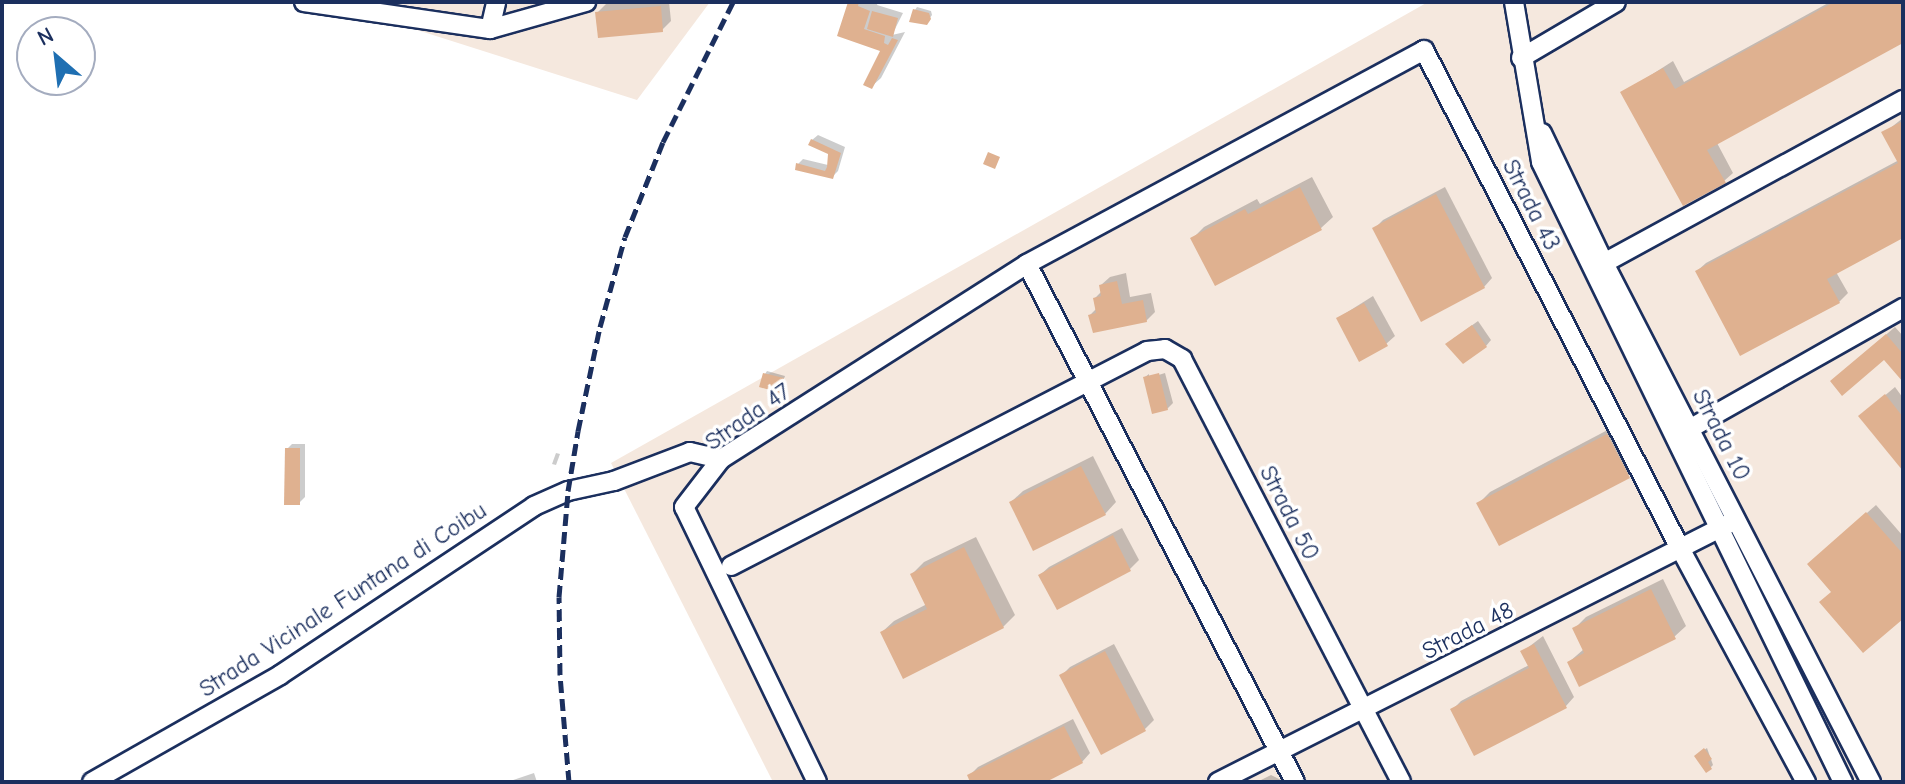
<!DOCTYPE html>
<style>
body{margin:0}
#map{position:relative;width:1905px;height:784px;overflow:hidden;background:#fff;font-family:"Comic Neue",sans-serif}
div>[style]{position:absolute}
.built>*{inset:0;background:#f5e8de}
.shadow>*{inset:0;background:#0003}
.building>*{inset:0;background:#dfb190}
.roads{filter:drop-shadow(2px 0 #1b2f5e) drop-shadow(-2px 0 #1b2f5e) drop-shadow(0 2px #1b2f5e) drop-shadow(0 -2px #1b2f5e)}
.minor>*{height:18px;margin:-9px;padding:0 9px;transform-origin:9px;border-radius:9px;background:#fff}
.rail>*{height:5px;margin-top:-2.5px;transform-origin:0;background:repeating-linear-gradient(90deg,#1b2f5e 0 12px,transparent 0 18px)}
span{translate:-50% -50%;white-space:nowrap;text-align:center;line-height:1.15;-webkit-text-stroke:7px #fff;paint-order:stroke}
.street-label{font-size:24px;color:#1b2f5e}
.frame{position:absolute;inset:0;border:4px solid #1b2f5e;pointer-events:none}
.north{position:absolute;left:16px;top:16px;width:80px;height:80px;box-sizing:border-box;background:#fff;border:2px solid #a4acbf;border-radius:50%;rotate:332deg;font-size:22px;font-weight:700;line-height:32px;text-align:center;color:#1b2f5e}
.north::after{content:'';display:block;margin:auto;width:28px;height:36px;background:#1f6fb2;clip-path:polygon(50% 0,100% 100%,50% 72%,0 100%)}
</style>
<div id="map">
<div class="built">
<i style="clip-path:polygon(329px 2px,710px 2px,637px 100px)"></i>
<i style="clip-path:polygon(1428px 2px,1903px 2px,1903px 782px,773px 782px,611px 463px)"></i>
</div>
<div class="shadow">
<i style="clip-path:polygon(669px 2px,671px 21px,662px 30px,597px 13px,606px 4px)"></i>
<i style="clip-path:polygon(850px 2px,878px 2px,877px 5px,903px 13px,892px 35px,905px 32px,881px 78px,872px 86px,882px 50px,840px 35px)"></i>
<i style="clip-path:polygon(1830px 2px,1903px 2px,1903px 40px,1717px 143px,1733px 173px,1724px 181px,1623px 93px,1673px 61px,1684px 82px)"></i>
<i style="clip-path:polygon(917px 7px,931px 11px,932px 15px,926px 23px,915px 10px)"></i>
<i style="clip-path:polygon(1903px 118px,1903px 236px,1836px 272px,1848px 293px,1839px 302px,1697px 271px,1706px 263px,1899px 160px,1884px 133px)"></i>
<i style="clip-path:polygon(818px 135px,845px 147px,838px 171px,832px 177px,798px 164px,803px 159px,828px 165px,830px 153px,812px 140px)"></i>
<i style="clip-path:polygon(1312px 177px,1333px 217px,1321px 228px,1216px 283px,1193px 238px,1204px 227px,1257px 199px,1260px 204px)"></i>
<i style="clip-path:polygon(1445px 187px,1492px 278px,1484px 287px,1375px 228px,1383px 220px)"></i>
<i style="clip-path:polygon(1126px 273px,1130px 297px,1151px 293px,1155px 312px,1146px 321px,1090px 315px,1097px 308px,1095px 298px,1102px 291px,1101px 285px,1110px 277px)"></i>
<i style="clip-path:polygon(1373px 296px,1395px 336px,1386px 344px,1338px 318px)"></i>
<i style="clip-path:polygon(1478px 321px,1491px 340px,1486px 346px,1453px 339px)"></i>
<i style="clip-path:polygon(1895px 327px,1903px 336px,1903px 379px,1885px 357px,1841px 373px)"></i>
<i style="clip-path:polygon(767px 371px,785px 376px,780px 390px,765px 374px)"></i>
<i style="clip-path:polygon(1165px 373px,1173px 403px,1167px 409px,1145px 377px,1149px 374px,1149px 378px)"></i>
<i style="clip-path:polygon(1895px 387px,1903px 398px,1903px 468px,1870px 408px)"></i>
<i style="clip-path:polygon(1619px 424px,1640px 465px,1628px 476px,1479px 503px,1490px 492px)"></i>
<i style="clip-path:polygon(292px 444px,305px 444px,305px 497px,299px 503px,287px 449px)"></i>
<i style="clip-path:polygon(556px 453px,560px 454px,556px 465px,552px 464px)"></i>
<i style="clip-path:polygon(1093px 456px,1116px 502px,1105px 514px,1011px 502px,1023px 491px)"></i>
<i style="clip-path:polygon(1876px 505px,1903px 536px,1903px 616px,1818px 556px)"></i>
<i style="clip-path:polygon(1122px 528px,1139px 560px,1130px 569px,1057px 608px,1040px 575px,1049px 567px)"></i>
<i style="clip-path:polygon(976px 537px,1015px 615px,1003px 627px,882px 632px,894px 621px,927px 604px,912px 574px,924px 562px)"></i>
<i style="clip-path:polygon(1663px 579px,1686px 626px,1674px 637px,1569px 662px,1584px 649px,1574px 629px,1586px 617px)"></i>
<i style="clip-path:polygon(1543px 636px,1574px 697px,1566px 706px,1452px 710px,1461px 701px,1529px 665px,1522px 652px)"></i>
<i style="clip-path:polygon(1114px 644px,1154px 720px,1145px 729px,1102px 752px,1062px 675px,1070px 667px)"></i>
<i style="clip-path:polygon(1073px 719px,1090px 753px,1082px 762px,1042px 782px,972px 782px,969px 776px,978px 767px)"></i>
<i style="clip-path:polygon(1707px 748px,1713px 765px,1707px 771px,1696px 756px)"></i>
<i style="clip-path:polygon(534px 773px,537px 782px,507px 782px)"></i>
<i style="clip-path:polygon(1271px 775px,1285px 782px,1257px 782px)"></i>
</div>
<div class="building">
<i style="clip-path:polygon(848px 2px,859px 2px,858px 6px,870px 11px,864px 29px,885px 36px,884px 43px,888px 45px,892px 38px,898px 40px,872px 89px,863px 85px,880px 51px,837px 36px)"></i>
<i style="clip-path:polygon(1834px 2px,1903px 2px,1903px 43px,1707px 150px,1726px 183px,1683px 206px,1620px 92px,1663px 68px,1675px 89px)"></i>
<i style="clip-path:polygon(661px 6px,663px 32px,598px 38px,595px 12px)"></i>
<i style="clip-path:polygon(913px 9px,929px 13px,931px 19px,927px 25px,909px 22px)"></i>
<i style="clip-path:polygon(872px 11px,898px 18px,893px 37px,867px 29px)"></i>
<i style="clip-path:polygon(1903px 121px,1903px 238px,1827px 279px,1840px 303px,1740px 356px,1695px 271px,1898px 163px,1881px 132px)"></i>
<i style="clip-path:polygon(811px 139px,841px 153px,833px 179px,795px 170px,796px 163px,825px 171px,827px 167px,828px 154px,808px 145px)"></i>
<i style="clip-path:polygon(988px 152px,1000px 157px,995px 169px,983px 164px)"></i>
<i style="clip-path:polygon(1300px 187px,1322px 230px,1215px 286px,1190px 238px,1245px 209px,1248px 214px)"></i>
<i style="clip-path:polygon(1436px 194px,1485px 288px,1421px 322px,1372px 228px)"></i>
<i style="clip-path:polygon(1117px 281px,1122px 304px,1143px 300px,1147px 322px,1093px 333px,1088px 315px,1096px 313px,1093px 298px,1101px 296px,1099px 285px)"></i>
<i style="clip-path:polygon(1364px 303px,1388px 346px,1359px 362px,1336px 318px)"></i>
<i style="clip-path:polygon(1472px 325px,1487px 347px,1463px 364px,1445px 344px)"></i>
<i style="clip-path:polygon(1886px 334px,1903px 354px,1903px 382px,1884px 360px,1842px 396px,1830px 381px)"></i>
<i style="clip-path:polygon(763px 373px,784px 378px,780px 393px,759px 387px)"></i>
<i style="clip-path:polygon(1159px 373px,1168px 410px,1152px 414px,1143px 377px)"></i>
<i style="clip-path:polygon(1885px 394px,1903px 417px,1903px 471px,1858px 416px)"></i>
<i style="clip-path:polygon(1607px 434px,1630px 478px,1499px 546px,1476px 503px)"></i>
<i style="clip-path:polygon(285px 448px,300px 448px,300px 505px,284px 505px)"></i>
<i style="clip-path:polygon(1081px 466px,1106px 515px,1033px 551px,1009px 502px)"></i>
<i style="clip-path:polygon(1866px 512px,1903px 554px,1903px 619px,1863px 653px,1819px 602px,1831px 592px,1807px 564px)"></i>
<i style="clip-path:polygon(1113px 535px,1131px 571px,1057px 610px,1038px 575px)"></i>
<i style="clip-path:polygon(964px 547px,1004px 628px,903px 679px,880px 632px,927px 609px,910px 574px)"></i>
<i style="clip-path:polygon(1651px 589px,1676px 639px,1579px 687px,1567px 662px,1584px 653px,1572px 628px)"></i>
<i style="clip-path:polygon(1534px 644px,1567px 708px,1474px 756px,1450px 709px,1529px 668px,1520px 651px)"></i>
<i style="clip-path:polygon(1105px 651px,1146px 731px,1101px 755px,1059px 675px)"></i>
<i style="clip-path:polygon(1064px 726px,1083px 763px,1046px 782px,970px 782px,967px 775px)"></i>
<i style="clip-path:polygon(1704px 748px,1712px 759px,1708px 762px,1712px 769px,1706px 773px,1694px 756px)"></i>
</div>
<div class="roads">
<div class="minor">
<i style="left:304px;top:2px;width:188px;rotate:8.3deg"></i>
<i style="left:490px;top:29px;width:28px;rotate:-77deg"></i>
<i style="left:1514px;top:2px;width:162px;rotate:80.4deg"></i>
<i style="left:1541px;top:162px;width:690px;rotate:64.03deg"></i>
<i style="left:490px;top:29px;width:100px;rotate:-15.7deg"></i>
<i style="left:1521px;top:58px;width:110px;rotate:-30.5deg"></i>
<i style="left:1542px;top:133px;width:144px;rotate:64.5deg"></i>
<i style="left:1604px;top:263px;width:584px;rotate:62.78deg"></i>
<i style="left:1604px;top:263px;width:341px;rotate:-28.6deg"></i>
<i style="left:1027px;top:264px;width:583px;rotate:62.64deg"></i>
<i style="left:1691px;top:428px;width:244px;rotate:-29.5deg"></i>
<i style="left:731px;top:566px;width:468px;rotate:-27.3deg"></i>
<i style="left:1147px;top:351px;width:18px;rotate:-6deg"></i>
<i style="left:1165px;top:349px;width:20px;rotate:30deg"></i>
<i style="left:1182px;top:359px;width:476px;rotate:62.6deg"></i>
<i style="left:92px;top:782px;width:216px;rotate:-29.6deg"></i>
<i style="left:280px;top:675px;width:305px;rotate:-33.6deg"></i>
<i style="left:534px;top:506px;width:37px;rotate:-24deg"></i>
<i style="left:568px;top:491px;width:47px;rotate:-12.3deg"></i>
<i style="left:614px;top:481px;width:81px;rotate:-20.9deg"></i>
<i style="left:690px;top:452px;width:32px;rotate:13deg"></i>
<i style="left:817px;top:782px;width:305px;rotate:-115.8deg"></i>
<i style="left:684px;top:507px;width:61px;rotate:-52.4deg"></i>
<i style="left:721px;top:459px;width:363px;rotate:-32.5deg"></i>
<i style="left:1027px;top:264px;width:451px;rotate:-28.3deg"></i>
<i style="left:1424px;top:50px;width:562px;rotate:62.8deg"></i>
<i style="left:1681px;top:550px;width:264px;rotate:61.7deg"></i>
<i style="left:1218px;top:782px;width:572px;rotate:-26.83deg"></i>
</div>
</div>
<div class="rail">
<i style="left:569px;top:782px;width:107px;rotate:-94.8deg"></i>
<i style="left:560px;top:675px;width:78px;rotate:-90.7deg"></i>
<i style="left:559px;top:597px;width:106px;rotate:-85.1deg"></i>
<i style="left:568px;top:491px;width:61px;rotate:-80.5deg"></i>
<i style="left:578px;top:431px;width:106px;rotate:-78.1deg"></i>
<i style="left:600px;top:327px;width:93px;rotate:-74.5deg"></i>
<i style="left:625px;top:237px;width:102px;rotate:-68.2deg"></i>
<i style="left:663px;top:142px;width:157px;rotate:-63.4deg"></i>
</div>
<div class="street-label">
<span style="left:1531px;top:205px;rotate:63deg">Strada 43</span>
<span style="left:748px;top:417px;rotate:-35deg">Strada 47</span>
<span style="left:1721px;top:435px;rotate:63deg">Strada 10</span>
<span style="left:1289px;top:513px;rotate:63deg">Strada 50</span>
<span style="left:343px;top:600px;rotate:-33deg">Strada Vicinale Funtana di Coibu</span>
<span style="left:1468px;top:631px;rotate:-27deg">Strada 48</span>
</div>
<div class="frame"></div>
<div class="north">N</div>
</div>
